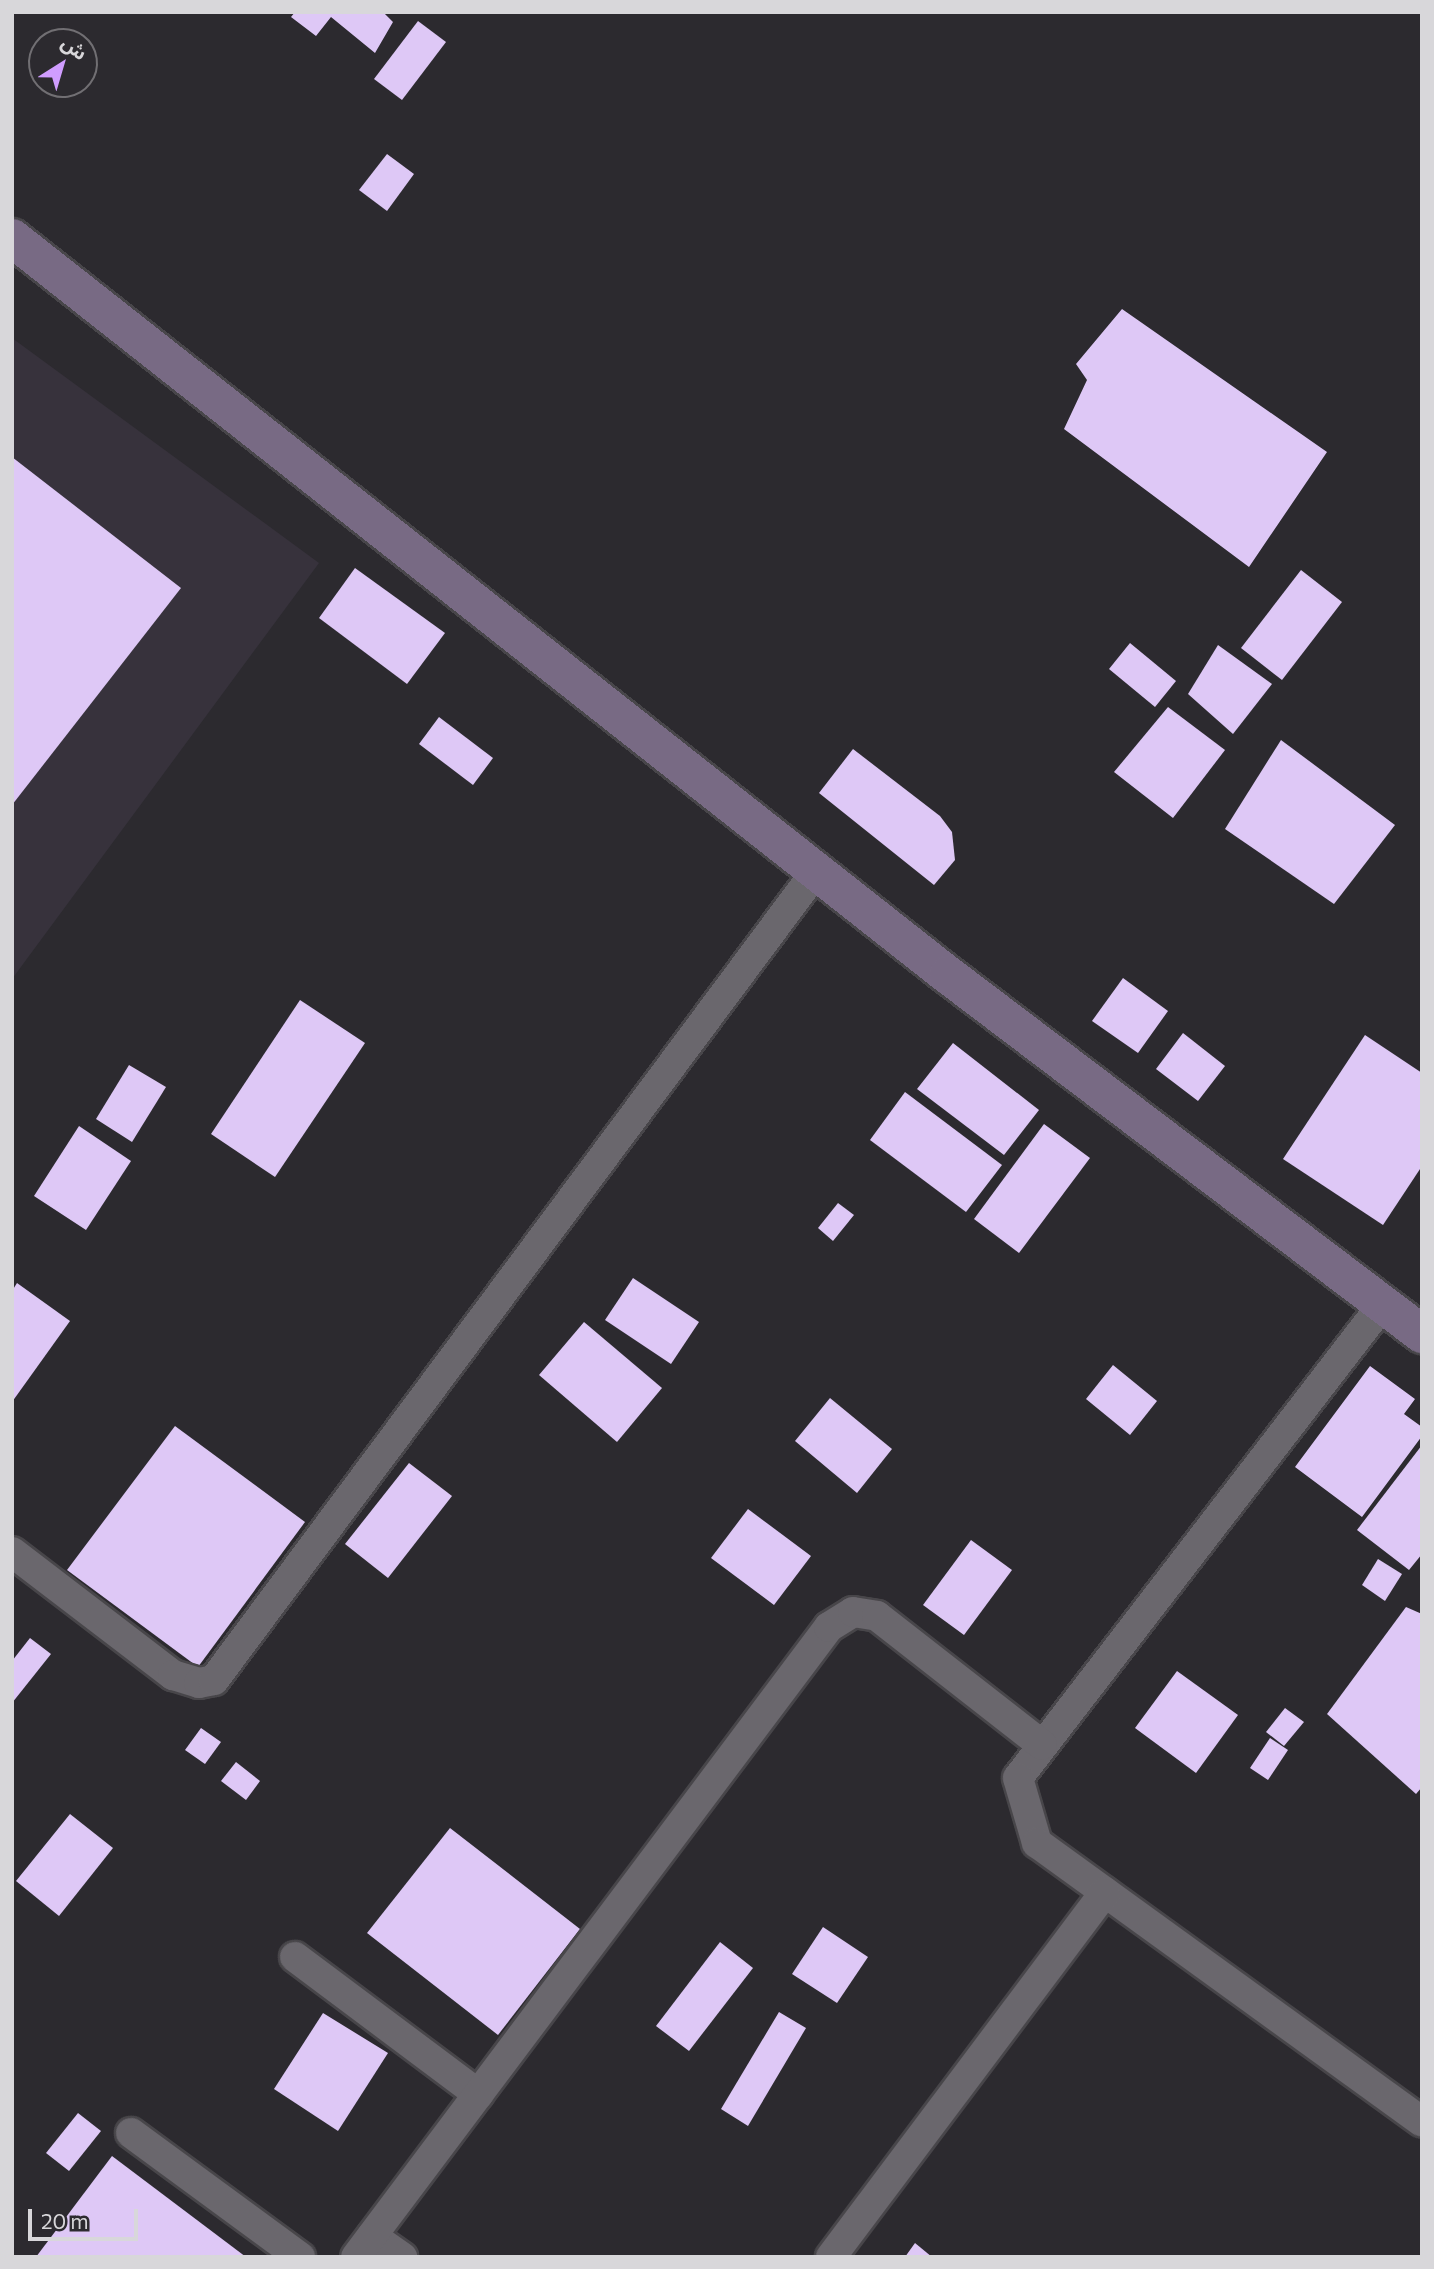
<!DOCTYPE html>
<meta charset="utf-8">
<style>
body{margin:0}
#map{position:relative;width:1434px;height:2269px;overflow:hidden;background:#2c2a2f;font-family:Commissioner,"Noto Sans Arabic",sans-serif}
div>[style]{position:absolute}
.built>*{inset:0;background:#37323c}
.building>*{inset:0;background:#dec8f6}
.roads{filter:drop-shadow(2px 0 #48464a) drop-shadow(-2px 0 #48464a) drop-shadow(0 2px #48464a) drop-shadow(0 -2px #48464a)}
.street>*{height:30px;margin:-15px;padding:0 15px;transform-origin:15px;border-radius:15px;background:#6a676d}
.secondary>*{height:38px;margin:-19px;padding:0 19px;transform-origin:19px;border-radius:19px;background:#786a84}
span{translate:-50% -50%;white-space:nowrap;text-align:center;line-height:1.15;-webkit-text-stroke:7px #2c2a2f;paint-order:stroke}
.frame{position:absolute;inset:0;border:14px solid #d8d7da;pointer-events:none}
.north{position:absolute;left:28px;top:28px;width:70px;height:70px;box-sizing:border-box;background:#2c2a2f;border:2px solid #716f73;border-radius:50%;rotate:37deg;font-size:19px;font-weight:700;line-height:28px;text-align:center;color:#d8d7da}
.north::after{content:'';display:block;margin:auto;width:24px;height:32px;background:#d09dff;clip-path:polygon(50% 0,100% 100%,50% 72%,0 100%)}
.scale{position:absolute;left:28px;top:2209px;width:110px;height:32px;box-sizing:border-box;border:4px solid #d8d7da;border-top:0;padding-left:9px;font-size:21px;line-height:24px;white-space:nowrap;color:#d8d7da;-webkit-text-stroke:5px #2c2a2f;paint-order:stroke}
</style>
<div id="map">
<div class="built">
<i style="clip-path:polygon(12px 338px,319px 563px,12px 979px)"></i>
</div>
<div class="building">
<i style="clip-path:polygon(295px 12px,383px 12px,393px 22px,375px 53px,331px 17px,316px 36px,291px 17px)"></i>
<i style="clip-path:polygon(418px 21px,446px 42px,402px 100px,374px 79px)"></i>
<i style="clip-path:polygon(387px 154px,414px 174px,387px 211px,359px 190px)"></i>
<i style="clip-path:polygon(1122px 309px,1327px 452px,1249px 567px,1064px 429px,1087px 380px,1076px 364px)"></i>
<i style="clip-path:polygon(12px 457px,181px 588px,12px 805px)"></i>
<i style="clip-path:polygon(355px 568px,445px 633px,407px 684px,319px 618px)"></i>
<i style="clip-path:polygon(1301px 570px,1342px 602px,1282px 680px,1241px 648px)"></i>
<i style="clip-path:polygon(1130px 643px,1176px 681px,1155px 707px,1109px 669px)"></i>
<i style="clip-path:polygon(1218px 645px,1272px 684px,1233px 734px,1188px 694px)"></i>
<i style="clip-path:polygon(1168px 707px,1225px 750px,1173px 818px,1114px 772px)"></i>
<i style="clip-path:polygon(439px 717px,493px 758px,473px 785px,419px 744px)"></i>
<i style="clip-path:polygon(1281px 740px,1395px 825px,1334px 904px,1225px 829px)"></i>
<i style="clip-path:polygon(853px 749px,940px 816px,952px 832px,955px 860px,934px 885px,819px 793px)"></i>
<i style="clip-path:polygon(1123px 978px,1168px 1011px,1138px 1053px,1092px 1021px)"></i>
<i style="clip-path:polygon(300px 1000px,365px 1043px,275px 1177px,211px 1134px)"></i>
<i style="clip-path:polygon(1183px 1033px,1225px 1066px,1198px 1101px,1156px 1069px)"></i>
<i style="clip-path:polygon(1365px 1035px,1422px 1073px,1422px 1166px,1383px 1225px,1283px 1159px)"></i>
<i style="clip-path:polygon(953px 1043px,1039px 1110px,1004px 1155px,917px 1089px)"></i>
<i style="clip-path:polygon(129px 1065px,166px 1087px,132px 1142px,96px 1119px)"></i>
<i style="clip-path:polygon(905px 1092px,1002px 1165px,966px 1212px,870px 1140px)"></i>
<i style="clip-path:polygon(1044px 1124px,1090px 1158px,1019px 1253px,974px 1219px)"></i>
<i style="clip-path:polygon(79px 1126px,131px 1161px,86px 1230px,34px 1196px)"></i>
<i style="clip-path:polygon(838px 1203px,854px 1215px,833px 1241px,818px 1228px)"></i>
<i style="clip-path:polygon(633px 1278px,699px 1322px,671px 1364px,605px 1320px)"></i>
<i style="clip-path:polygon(17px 1283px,70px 1321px,12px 1402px,12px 1291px)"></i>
<i style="clip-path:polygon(584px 1322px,662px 1388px,617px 1442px,539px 1375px)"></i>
<i style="clip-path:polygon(1113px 1365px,1157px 1401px,1130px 1435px,1086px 1399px)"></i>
<i style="clip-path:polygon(1370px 1366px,1415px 1399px,1404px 1414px,1422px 1427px,1422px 1436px,1362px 1517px,1295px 1467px)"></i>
<i style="clip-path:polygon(830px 1398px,892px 1449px,857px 1493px,795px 1441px)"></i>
<i style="clip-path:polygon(175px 1426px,305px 1522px,198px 1667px,67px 1570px)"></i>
<i style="clip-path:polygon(1422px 1445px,1422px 1554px,1409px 1570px,1357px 1530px)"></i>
<i style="clip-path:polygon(409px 1463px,452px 1496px,388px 1578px,345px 1544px)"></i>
<i style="clip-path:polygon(748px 1509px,811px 1556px,774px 1605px,711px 1558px)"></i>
<i style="clip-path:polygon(971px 1540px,1012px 1570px,964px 1635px,923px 1605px)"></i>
<i style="clip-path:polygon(1378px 1559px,1402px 1574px,1385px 1601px,1362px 1585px)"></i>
<i style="clip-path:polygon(1406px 1607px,1422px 1614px,1422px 1787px,1416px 1794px,1327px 1714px)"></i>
<i style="clip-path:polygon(30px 1638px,51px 1654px,12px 1703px,12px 1661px)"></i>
<i style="clip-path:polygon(1177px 1671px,1238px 1715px,1196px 1773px,1135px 1728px)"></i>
<i style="clip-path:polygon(1285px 1708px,1304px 1722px,1284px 1746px,1266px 1732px)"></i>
<i style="clip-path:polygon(201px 1728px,221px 1742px,205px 1764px,185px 1750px)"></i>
<i style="clip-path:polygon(1270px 1738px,1288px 1750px,1268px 1780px,1250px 1768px)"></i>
<i style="clip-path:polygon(236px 1762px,260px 1781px,246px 1800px,221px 1781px)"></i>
<i style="clip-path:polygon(70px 1814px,113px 1848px,59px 1916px,16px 1881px)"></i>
<i style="clip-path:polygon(450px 1828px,580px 1929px,498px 2035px,367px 1933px)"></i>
<i style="clip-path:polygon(823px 1927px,868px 1957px,837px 2003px,792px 1974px)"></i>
<i style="clip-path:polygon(720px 1942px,753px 1968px,689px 2051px,656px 2026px)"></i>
<i style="clip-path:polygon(779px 2012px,806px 2028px,748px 2126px,721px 2109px)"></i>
<i style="clip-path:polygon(323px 2013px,388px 2053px,338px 2131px,274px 2089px)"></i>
<i style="clip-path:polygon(78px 2113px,101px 2131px,69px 2171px,46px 2153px)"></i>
<i style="clip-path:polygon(112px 2156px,246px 2257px,36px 2257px)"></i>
<i style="clip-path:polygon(915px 2243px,932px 2257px,905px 2257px)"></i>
</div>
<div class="roads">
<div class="street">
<i style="left:1383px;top:1304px;width:598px;rotate:127.6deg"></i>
<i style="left:1018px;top:1778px;width:68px;rotate:73.7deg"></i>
<i style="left:1037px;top:1843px;width:475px;rotate:35.9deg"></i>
<i style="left:12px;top:1552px;width:203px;rotate:37.4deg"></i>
<i style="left:173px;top:1675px;width:27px;rotate:17deg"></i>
<i style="left:199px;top:1683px;width:15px;rotate:-11deg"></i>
<i style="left:214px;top:1680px;width:1010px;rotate:-53.33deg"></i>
<i style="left:295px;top:1957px;width:229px;rotate:36.8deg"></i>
<i style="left:131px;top:2133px;width:210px;rotate:36.3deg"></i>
<i style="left:372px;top:2236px;width:37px;rotate:35deg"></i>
<i style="left:356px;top:2257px;width:788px;rotate:-53.1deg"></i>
<i style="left:829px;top:1627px;width:28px;rotate:-32deg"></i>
<i style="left:853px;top:1612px;width:24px;rotate:9deg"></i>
<i style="left:877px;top:1616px;width:209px;rotate:38deg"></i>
<i style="left:831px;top:2257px;width:456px;rotate:-53.1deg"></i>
</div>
<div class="secondary">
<i style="left:12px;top:238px;width:1191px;rotate:38.22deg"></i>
<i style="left:948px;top:975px;width:595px;rotate:37.14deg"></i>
</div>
</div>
<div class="frame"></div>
<div class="north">ش</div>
<div class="scale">20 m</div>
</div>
